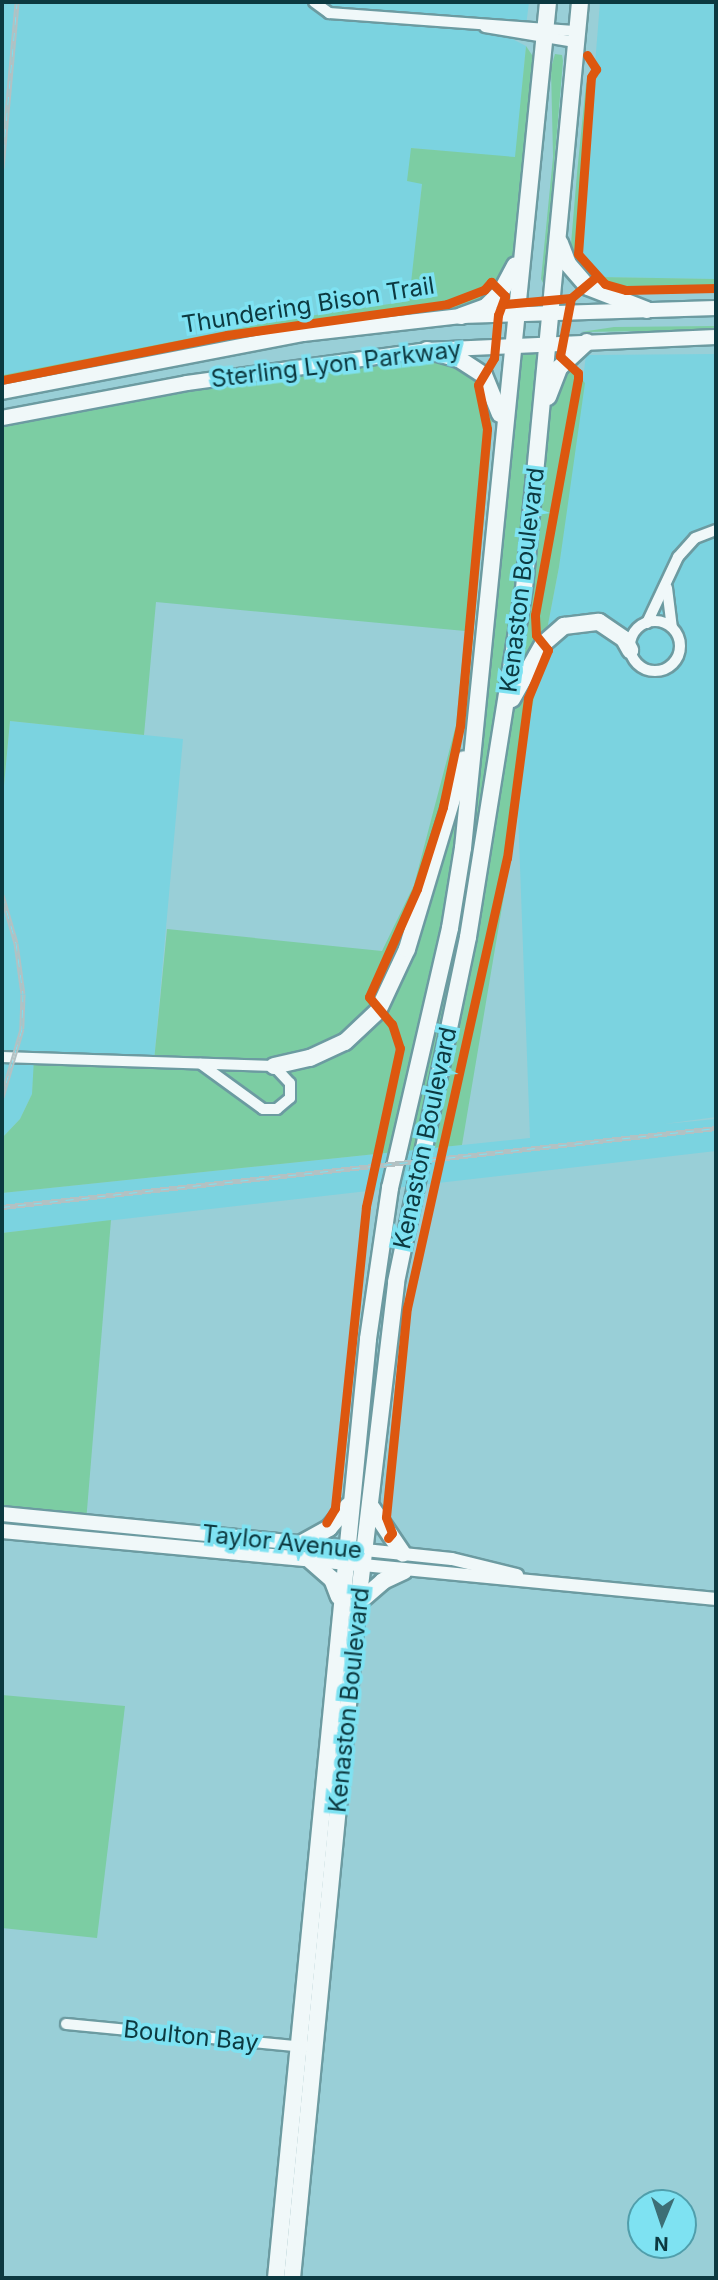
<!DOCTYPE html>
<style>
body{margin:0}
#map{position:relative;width:718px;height:2280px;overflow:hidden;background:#99cfd7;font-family:Inter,sans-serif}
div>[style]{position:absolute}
.built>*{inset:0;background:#7bd3e0}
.green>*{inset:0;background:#7ccda3}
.roads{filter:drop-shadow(2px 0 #6c9ba1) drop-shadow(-2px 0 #6c9ba1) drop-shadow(0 2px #6c9ba1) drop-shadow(0 -2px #6c9ba1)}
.minor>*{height:10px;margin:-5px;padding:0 5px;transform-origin:5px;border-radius:5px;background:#f0f8f9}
.minor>.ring{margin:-5px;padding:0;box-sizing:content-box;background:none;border:10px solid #f0f8f9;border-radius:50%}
.tertiary>*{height:12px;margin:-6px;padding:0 6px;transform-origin:6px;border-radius:6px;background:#f0f8f9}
.secondary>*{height:14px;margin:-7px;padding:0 7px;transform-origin:7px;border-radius:7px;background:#f0f8f9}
.primary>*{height:16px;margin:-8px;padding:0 8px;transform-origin:8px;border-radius:8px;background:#f0f8f9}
.rail>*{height:5px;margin-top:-2.5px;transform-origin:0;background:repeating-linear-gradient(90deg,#7ee2f2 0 8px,#b2c1c3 0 16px);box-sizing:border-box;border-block:2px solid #b2c1c3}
.cycleway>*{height:9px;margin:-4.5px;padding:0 4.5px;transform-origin:4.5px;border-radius:4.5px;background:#dd570f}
span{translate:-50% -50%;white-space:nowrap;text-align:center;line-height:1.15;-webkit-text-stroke:7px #7ee2f2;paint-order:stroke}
.street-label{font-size:24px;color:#0c3940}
.frame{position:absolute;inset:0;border:4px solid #0c3940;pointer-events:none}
.north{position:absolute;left:627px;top:2189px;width:70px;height:70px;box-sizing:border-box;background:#7ee2f2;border:2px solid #509eab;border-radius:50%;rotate:182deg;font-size:19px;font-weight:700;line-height:28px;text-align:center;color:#0c3940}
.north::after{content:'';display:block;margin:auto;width:24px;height:32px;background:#3d6e75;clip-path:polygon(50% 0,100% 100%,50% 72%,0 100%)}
</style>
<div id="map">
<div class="built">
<i style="clip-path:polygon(2px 2px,529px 2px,526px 26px,499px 32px,526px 46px,516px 158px,412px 148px,422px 183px,410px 301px,276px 321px,3px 375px,2px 394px)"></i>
<i style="clip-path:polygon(600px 2px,716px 2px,716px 279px,599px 277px,580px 253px)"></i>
<i style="clip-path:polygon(716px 354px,716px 1117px,664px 1124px,716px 1119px,716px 1151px,2px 1233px,2px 1193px,530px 1138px,518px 812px,524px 750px,559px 567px,586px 355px)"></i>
<i style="clip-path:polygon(10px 721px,183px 739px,154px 1061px,35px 1058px,32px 1094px,20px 1119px,2px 1138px,2px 807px)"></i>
</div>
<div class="green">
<i style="clip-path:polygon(526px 46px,534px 58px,520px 254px,486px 307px,303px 334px,2px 392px,3px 375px,276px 321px,409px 301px,422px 184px,407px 181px,411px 148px,515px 157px)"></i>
<i style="clip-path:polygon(555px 54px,562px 55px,563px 61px,544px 285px,541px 279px,553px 157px,551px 68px)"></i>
<i style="clip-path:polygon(594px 67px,580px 253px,599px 277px,716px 279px,716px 293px,620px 292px,596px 282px,575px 258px,571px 244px,577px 173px,586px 84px)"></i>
<i style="clip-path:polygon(716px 326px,716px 330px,581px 332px,614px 327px)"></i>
<i style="clip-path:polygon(evenodd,548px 342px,541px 415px,562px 359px,585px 383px,559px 567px,524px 750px,518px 812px,462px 1145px,2px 1193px,2px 1138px,20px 1119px,32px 1094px,34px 1058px,154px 1061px,167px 929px,382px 951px,414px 885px,456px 725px,465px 631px,156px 602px,144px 735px,10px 721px,2px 807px,2px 418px,427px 350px,471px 364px,491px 398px,492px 431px,469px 680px,497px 501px,512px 344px,548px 342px,466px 707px,461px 801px,460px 801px,456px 773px,466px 707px)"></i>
<i style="clip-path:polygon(111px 1220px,86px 1522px,2px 1514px,2px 1233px)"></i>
<i style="clip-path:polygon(2px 1695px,125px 1706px,97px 1938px,2px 1928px)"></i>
</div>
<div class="roads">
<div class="minor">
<i style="left:314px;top:2px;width:19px;rotate:36deg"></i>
<i style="left:329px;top:13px;width:249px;rotate:4.2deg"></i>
<i style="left:485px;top:27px;width:91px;rotate:9.5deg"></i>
<i style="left:667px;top:588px;width:39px;rotate:83deg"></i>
<i class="ring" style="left:630px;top:621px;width:40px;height:40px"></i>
<i style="left:647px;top:623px;width:73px;rotate:-64.8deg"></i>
<i style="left:678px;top:557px;width:25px;rotate:-48deg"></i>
<i style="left:695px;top:538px;width:22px;rotate:-21deg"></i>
<i style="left:2px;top:1057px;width:272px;rotate:1.9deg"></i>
<i style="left:274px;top:1066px;width:23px;rotate:47deg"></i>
<i style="left:290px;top:1083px;width:15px;rotate:90deg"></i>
<i style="left:290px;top:1098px;width:17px;rotate:140deg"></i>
<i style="left:277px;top:1109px;width:14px;rotate:180deg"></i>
<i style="left:263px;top:1109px;width:77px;rotate:-144deg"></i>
<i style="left:66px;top:2024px;width:240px;rotate:5.5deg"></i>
</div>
<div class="tertiary">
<i style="left:365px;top:1550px;width:87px;rotate:5.9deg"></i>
<i style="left:452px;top:1559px;width:67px;rotate:13.8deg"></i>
<i style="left:363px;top:1565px;width:355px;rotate:5.5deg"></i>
</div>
<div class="secondary">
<i style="left:2px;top:392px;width:307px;rotate:-10.9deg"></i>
<i style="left:303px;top:334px;width:159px;rotate:-6.5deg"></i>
<i style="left:461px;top:316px;width:255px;rotate:-1.8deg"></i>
<i style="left:2px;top:418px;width:188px;rotate:-10.7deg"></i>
<i style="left:187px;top:383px;width:242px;rotate:-7.8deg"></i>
<i style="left:427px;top:350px;width:289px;rotate:-2.6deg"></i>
<i style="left:2px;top:1514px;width:357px;rotate:5.6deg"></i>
<i style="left:2px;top:1531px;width:355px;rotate:5.3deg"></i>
</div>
<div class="primary">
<i style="left:560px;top:243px;width:22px;rotate:69deg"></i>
<i style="left:568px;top:264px;width:30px;rotate:49deg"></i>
<i style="left:588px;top:287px;width:63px;rotate:21.3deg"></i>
<i style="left:461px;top:316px;width:27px;rotate:-20deg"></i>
<i style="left:486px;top:307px;width:21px;rotate:-45deg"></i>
<i style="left:501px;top:292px;width:30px;rotate:-62deg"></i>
<i style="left:427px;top:350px;width:33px;rotate:16deg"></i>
<i style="left:459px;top:359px;width:30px;rotate:33deg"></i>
<i style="left:484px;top:375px;width:42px;rotate:67.7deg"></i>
<i style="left:548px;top:397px;width:31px;rotate:-69deg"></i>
<i style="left:559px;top:368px;width:38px;rotate:-43deg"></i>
<i style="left:512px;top:699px;width:63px;rotate:-60.6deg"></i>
<i style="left:543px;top:644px;width:28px;rotate:-41deg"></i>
<i style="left:564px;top:626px;width:35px;rotate:-7deg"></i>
<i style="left:599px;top:622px;width:30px;rotate:34deg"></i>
<i style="left:624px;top:639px;width:13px;rotate:61deg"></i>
<i style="left:274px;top:1066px;width:37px;rotate:-13deg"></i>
<i style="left:310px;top:1058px;width:38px;rotate:-25deg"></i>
<i style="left:345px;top:1042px;width:45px;rotate:-43.2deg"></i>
<i style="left:378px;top:1011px;width:68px;rotate:-64.9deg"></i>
<i style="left:407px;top:949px;width:198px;rotate:-73.3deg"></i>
<i style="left:372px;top:1508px;width:55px;rotate:56deg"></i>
<i style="left:302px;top:1543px;width:31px;rotate:-29deg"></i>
<i style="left:329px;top:1528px;width:30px;rotate:-49deg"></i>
<i style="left:311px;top:1561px;width:28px;rotate:41deg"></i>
<i style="left:332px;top:1579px;width:19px;rotate:69deg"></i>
<i style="left:358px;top:1603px;width:33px;rotate:-41deg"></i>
<i style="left:383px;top:1581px;width:23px;rotate:-25deg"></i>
<i style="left:276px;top:2278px;width:943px;rotate:-84.4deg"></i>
<i style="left:368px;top:1339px;width:153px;rotate:-81.7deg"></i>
<i style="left:390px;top:1188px;width:267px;rotate:-77deg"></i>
<i style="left:450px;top:928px;width:81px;rotate:-80.8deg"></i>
<i style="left:463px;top:848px;width:850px;rotate:-84.26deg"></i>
<i style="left:292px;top:2278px;width:678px;rotate:-84.42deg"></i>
<i style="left:358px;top:1603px;width:323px;rotate:-83.2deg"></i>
<i style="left:396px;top:1282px;width:352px;rotate:-78.2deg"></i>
<i style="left:468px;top:937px;width:352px;rotate:-80.9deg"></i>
<i style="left:524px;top:589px;width:590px;rotate:-84.55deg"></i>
</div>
</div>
<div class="rail">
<i style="left:2px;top:168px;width:167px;rotate:-84.8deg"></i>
<i style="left:2px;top:895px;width:50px;rotate:73.7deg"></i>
<i style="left:16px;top:943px;width:51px;rotate:82.2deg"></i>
<i style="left:23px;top:994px;width:35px;rotate:92deg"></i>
<i style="left:22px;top:1029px;width:71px;rotate:106.4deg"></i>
<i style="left:2px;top:1207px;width:718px;rotate:-6.31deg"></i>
</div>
<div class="cycleway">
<i style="left:587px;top:55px;width:17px;rotate:57deg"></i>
<i style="left:596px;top:69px;width:9px;rotate:122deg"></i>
<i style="left:591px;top:77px;width:177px;rotate:94.2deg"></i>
<i style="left:578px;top:254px;width:40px;rotate:48deg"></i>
<i style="left:605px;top:284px;width:22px;rotate:16deg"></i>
<i style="left:626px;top:290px;width:90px;rotate:-1.3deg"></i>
<i style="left:505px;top:304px;width:66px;rotate:-5.2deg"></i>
<i style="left:571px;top:298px;width:33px;rotate:-40deg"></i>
<i style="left:2px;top:380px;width:229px;rotate:-11.3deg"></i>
<i style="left:227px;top:335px;width:222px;rotate:-8deg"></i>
<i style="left:447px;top:304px;width:40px;rotate:-21deg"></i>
<i style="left:484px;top:290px;width:11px;rotate:-49deg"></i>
<i style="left:491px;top:282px;width:20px;rotate:45deg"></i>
<i style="left:505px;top:296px;width:20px;rotate:110deg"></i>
<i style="left:498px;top:315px;width:43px;rotate:95.3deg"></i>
<i style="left:494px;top:358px;width:31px;rotate:121deg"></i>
<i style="left:478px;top:385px;width:45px;rotate:78.4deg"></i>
<i style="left:487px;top:429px;width:298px;rotate:95.2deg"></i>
<i style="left:460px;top:726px;width:83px;rotate:101.9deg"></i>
<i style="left:443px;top:807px;width:86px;rotate:107.6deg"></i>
<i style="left:417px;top:889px;width:118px;rotate:114deg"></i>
<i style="left:369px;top:997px;width:35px;rotate:50deg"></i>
<i style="left:392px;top:1024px;width:25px;rotate:72deg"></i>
<i style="left:400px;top:1048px;width:163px;rotate:102.1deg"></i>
<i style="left:366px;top:1207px;width:303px;rotate:95.9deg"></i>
<i style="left:335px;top:1508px;width:17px;rotate:121deg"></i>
<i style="left:388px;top:1538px;width:6px;rotate:-51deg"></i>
<i style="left:392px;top:1533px;width:17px;rotate:-111deg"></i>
<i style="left:386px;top:1517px;width:210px;rotate:-84.3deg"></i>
<i style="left:407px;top:1308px;width:461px;rotate:-77.5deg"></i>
<i style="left:507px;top:858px;width:161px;rotate:-82.5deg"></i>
<i style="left:528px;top:698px;width:52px;rotate:-67.4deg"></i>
<i style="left:548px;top:650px;width:19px;rotate:-129deg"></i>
<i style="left:536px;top:635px;width:20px;rotate:-93deg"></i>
<i style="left:535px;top:615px;width:240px;rotate:-79.7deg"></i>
<i style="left:578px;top:379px;width:6px;rotate:-90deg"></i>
<i style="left:578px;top:373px;width:25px;rotate:-137deg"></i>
<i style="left:560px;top:356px;width:59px;rotate:-79.3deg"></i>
</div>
<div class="street-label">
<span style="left:308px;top:305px;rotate:-9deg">Thundering Bison Trail</span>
<span style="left:336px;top:364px;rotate:-7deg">Sterling Lyon Parkway</span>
<span style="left:522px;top:580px;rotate:-83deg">Kenaston Boulevard</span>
<span style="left:425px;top:1138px;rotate:-78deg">Kenaston Boulevard</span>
<span style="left:282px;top:1542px;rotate:6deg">Taylor Avenue</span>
<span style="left:349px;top:1700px;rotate:-84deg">Kenaston Boulevard</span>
<span style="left:191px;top:2036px;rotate:6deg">Boulton Bay</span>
</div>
<div class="frame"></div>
<div class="north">N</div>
</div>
